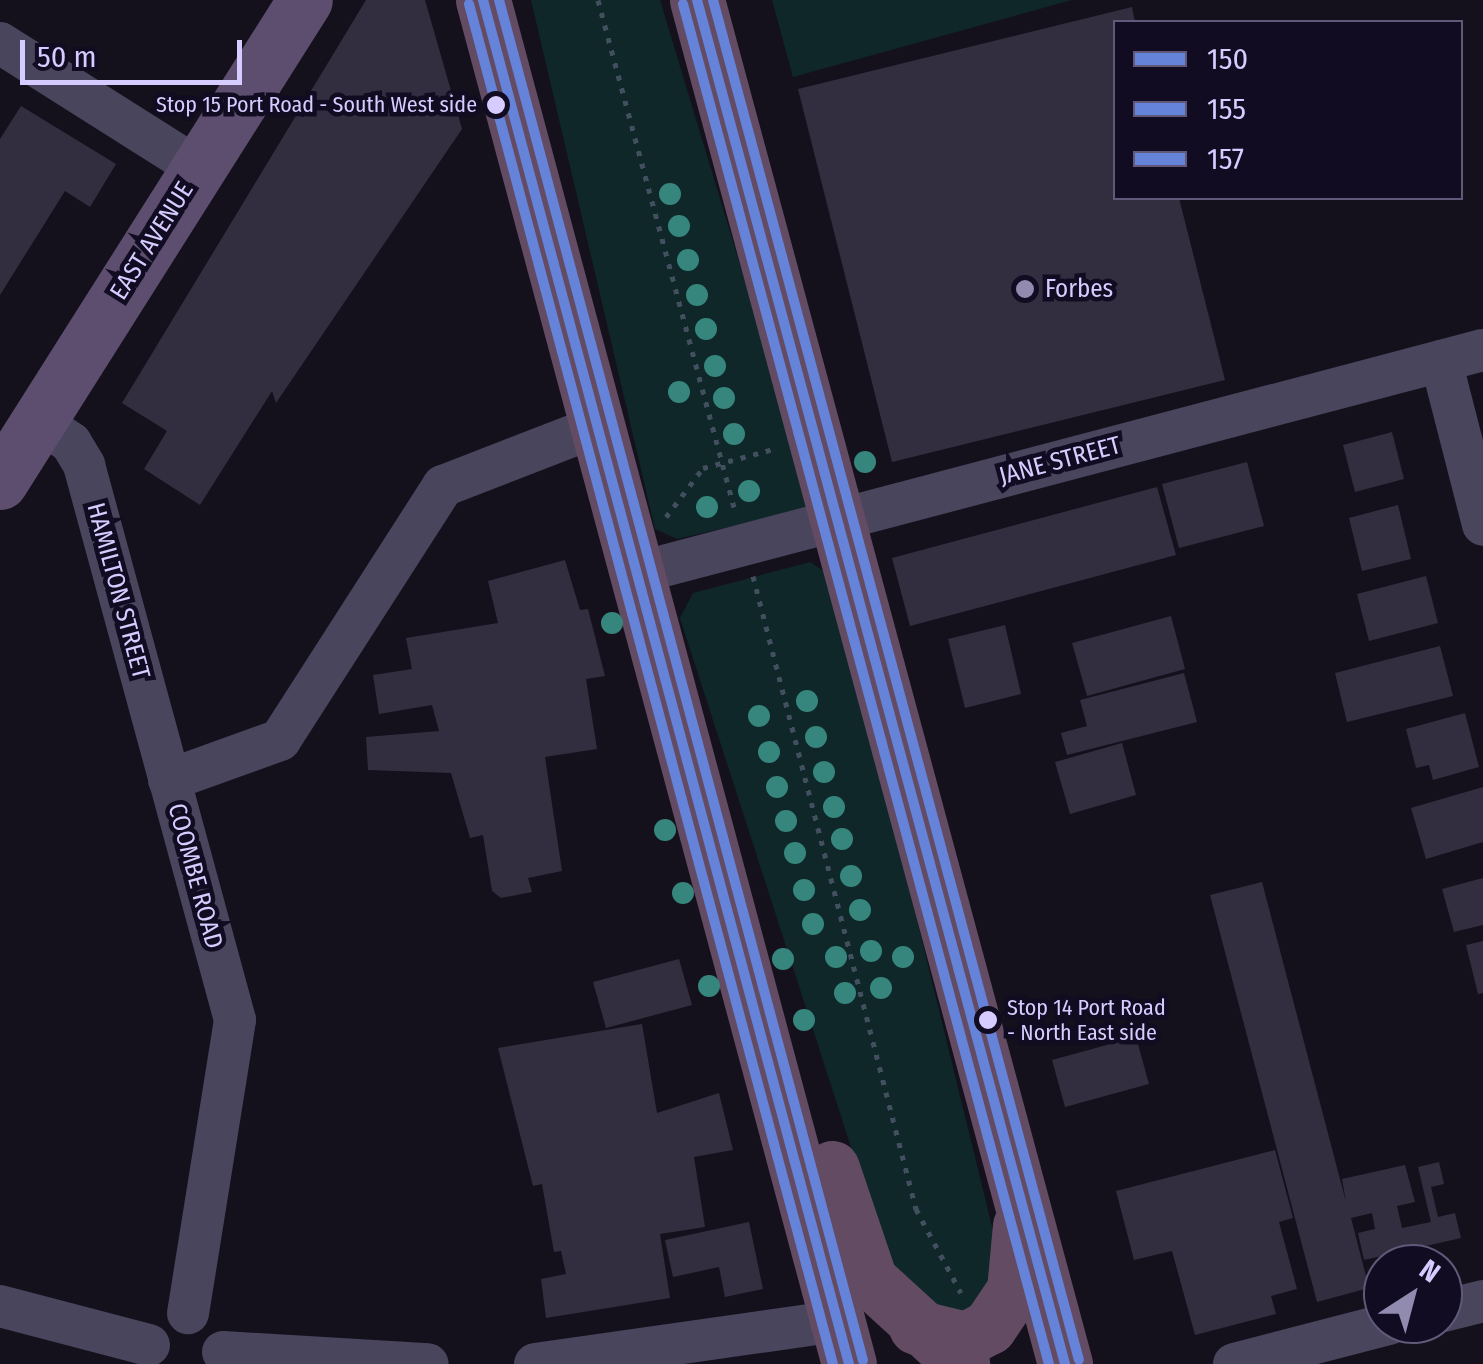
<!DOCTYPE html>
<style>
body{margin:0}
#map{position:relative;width:1483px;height:1364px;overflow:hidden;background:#14111c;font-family:"Fira Sans Condensed",sans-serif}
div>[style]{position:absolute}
.green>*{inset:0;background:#0f2729}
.building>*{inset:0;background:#322e3f}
.path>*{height:5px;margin-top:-2.5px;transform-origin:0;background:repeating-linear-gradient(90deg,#424f5e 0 5px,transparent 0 13px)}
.minor>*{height:42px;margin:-21px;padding:0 21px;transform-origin:21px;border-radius:21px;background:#48455d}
.major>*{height:55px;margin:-27.5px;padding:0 27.5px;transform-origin:27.5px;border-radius:27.5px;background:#5d4e6f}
.highway>*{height:55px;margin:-27.5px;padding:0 27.5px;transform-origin:27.5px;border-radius:27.5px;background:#634c63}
.bus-1>*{height:10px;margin:-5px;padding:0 5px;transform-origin:5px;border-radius:5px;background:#6683da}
.bus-2>*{height:10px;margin:-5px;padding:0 5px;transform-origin:5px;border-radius:5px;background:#6683da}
.bus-3>*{height:10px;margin:-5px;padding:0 5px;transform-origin:5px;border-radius:5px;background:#6683da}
.trees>*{width:22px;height:22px;margin:-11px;border-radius:50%;background:#36867d}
.dots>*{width:28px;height:28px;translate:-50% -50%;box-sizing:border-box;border:5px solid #110c21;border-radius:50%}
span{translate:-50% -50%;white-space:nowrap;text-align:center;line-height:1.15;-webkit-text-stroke:9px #110c21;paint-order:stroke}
.bus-label{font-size:22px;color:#d6ccff}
.right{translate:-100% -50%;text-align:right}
.left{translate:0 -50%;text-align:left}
.street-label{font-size:25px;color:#d6ccff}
.poi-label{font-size:25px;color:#d6ccff}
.legend{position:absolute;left:1113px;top:20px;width:350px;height:180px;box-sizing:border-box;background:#110c21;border:2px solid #60597a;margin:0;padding:12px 18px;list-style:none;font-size:30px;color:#d6ccff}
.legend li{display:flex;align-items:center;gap:20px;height:50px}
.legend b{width:50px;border:2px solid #60597a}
.north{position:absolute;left:1363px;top:1244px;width:100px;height:100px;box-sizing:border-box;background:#110c21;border:2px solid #60597a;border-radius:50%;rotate:36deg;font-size:28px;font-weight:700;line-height:40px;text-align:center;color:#d6ccff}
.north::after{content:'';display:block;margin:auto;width:35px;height:45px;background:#928bb0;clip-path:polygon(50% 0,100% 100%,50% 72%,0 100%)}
.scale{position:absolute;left:20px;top:40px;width:222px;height:45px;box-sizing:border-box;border:5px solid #d6ccff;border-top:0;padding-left:12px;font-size:30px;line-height:35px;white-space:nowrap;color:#d6ccff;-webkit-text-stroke:8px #110c21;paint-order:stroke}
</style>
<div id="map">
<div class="green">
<i style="clip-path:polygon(531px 0,660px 0,812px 503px,803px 510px,677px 539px,655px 529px)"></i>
<i style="clip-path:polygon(772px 0,1072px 0,793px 77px)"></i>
<i style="clip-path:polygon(810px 562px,833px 577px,998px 1251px,996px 1287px,959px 1317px,924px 1306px,892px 1274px,680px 618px,693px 593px)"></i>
</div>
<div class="building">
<i style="clip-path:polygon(366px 0,425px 0,462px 129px,276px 403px,272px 391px,200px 505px,144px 469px,167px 431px,122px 403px)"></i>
<i style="clip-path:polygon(1132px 7px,1135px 22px,1116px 22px,1116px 198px,1179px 198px,1225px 380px,892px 462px,798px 89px)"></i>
<i style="clip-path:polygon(21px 106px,116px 164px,90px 207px,65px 191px,0 295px,0 139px)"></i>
<i style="clip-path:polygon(1392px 432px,1404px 479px,1355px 492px,1343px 445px)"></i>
<i style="clip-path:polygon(1247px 462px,1264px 526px,1179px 548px,1162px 484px)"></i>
<i style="clip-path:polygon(1157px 487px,1176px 555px,910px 626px,892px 558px)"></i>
<i style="clip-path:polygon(1398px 505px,1411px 559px,1362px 571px,1349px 518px)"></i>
<i style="clip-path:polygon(565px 560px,580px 610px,588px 609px,605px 676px,586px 679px,597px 749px,545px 757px,562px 871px,528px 878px,532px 892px,501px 898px,492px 891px,483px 835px,470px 838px,451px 773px,368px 770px,366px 737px,439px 731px,432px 705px,379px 714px,373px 675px,412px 669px,406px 638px,498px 623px,488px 581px)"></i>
<i style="clip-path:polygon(1426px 576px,1438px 623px,1369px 641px,1357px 594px)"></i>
<i style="clip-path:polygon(1171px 616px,1185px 669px,1087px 696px,1072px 643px)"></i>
<i style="clip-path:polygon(1005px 625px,1021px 694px,965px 708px,948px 639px)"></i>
<i style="clip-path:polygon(1440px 646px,1453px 696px,1347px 722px,1335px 673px)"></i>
<i style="clip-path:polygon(1184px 673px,1197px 722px,1067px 755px,1061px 733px,1087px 726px,1080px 700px)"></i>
<i style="clip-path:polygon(1465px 713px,1479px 767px,1433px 780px,1429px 765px,1416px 768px,1406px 729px)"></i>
<i style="clip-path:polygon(1122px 743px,1136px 795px,1070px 814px,1055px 762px)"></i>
<i style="clip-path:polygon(1483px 787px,1483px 842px,1426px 859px,1411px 808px)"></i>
<i style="clip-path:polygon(1483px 878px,1483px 925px,1454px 932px,1442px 889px)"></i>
<i style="clip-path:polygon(1262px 882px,1346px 1202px,1342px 1179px,1405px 1165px,1415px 1202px,1397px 1206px,1402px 1228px,1431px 1222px,1418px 1167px,1439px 1162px,1444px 1184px,1431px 1187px,1438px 1217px,1455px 1213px,1461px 1238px,1364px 1260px,1358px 1233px,1375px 1229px,1372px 1213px,1351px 1218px,1369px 1288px,1317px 1302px,1210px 895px)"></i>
<i style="clip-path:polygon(1483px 941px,1483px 993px,1478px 994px,1466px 945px)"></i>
<i style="clip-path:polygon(679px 959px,692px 1005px,606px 1028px,593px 982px)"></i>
<i style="clip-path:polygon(642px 1024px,657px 1113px,719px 1093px,733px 1150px,694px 1157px,705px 1227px,660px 1234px,670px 1298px,546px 1318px,541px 1279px,566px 1274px,561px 1251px,554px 1252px,542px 1184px,533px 1186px,498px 1048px)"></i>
<i style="clip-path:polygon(1136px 1037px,1149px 1084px,1065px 1107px,1052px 1060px)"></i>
<i style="clip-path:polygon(1275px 1150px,1293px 1218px,1279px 1222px,1297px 1289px,1271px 1296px,1276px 1314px,1195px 1335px,1172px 1251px,1134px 1260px,1116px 1191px)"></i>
<i style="clip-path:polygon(749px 1222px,763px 1289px,725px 1297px,719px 1267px,673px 1277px,665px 1240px)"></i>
</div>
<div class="path">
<i style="left:598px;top:0;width:529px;rotate:74.99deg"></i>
<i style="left:666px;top:517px;width:61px;rotate:-52.9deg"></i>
<i style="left:703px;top:468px;width:77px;rotate:-15.1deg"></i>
<i style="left:753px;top:576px;width:654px;rotate:75.56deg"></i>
<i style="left:916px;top:1209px;width:95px;rotate:61.8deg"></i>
</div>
<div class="minor">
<i style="left:0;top:43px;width:234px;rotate:32.3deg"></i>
<i style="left:1441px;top:361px;width:169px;rotate:75.6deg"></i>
<i style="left:38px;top:420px;width:40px;rotate:34.9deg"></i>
<i style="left:71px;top:443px;width:26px;rotate:59deg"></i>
<i style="left:84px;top:465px;width:575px;rotate:74.78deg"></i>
<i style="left:235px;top:1020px;width:297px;rotate:99.1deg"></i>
<i style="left:637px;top:573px;width:875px;rotate:-14.77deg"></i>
<i style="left:169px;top:780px;width:118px;rotate:-19.8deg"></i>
<i style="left:280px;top:740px;width:302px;rotate:-57.3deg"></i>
<i style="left:443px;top:486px;width:166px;rotate:-21.2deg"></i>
<i style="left:0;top:1306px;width:154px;rotate:14.7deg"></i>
<i style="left:1443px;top:1311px;width:41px;rotate:-14deg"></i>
<i style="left:223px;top:1352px;width:205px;rotate:3.4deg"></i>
<i style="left:535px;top:1364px;width:305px;rotate:-8.1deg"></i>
<i style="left:1234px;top:1364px;width:160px;rotate:-14.5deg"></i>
</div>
<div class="major">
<i style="left:0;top:482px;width:570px;rotate:-57.68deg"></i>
</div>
<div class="highway">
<i style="left:483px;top:0;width:1412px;rotate:74.98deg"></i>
<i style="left:697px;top:0;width:1413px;rotate:74.9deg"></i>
<i style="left:832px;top:1168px;width:118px;rotate:71.3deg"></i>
<i style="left:870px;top:1280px;width:125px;rotate:42.4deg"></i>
<i style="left:916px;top:1327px;width:51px;rotate:13.5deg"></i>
<i style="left:966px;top:1339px;width:26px;rotate:-28deg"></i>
<i style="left:989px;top:1327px;width:45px;rotate:-56deg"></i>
<i style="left:1014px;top:1290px;width:65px;rotate:-84.7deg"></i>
</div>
<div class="bus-1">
<i style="left:483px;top:0;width:1412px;rotate:74.98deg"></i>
<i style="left:697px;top:0;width:1413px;rotate:74.9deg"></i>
</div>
<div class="bus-2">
<i style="left:469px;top:4px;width:1408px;rotate:75.02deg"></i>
<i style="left:683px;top:4px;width:1408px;rotate:74.94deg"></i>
</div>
<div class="bus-3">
<i style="left:499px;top:0;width:1408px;rotate:75.02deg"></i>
<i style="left:713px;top:0;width:1408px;rotate:74.94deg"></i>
</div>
<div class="trees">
<i style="left:670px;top:194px"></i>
<i style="left:679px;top:226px"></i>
<i style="left:688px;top:260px"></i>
<i style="left:697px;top:295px"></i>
<i style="left:706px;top:329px"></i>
<i style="left:715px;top:366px"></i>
<i style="left:679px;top:392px"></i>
<i style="left:724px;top:398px"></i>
<i style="left:734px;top:434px"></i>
<i style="left:865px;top:462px"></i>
<i style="left:749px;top:491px"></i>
<i style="left:707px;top:507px"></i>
<i style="left:612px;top:623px"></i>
<i style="left:807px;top:701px"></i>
<i style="left:759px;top:716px"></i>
<i style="left:816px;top:737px"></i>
<i style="left:769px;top:752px"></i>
<i style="left:824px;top:772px"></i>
<i style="left:777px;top:787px"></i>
<i style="left:834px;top:807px"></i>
<i style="left:786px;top:821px"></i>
<i style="left:665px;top:830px"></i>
<i style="left:842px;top:839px"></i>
<i style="left:795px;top:853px"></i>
<i style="left:851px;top:876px"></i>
<i style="left:804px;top:890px"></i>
<i style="left:683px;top:893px"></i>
<i style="left:860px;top:910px"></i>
<i style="left:813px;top:924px"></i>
<i style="left:871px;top:951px"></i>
<i style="left:836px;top:957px"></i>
<i style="left:903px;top:957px"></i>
<i style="left:783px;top:959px"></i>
<i style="left:709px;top:986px"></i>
<i style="left:881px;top:988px"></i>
<i style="left:845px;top:993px"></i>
<i style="left:804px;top:1020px"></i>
</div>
<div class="dots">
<i style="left:496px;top:105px;background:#d6ccff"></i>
<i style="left:1025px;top:289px;background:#928bb0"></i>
<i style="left:988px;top:1020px;background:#d6ccff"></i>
</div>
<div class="bus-label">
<span class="right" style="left:477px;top:105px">Stop 15 Port Road - South West side</span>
<span class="left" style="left:1007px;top:1020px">Stop 14 Port Road<br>- North East side</span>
</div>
<div class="street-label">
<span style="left:152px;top:241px;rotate:-58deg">EAST AVENUE</span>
<span style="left:1060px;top:461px;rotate:-15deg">JANE STREET</span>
<span style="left:118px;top:591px;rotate:75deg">HAMILTON STREET</span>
<span style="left:195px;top:876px;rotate:75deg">COOMBE ROAD</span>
</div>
<div class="poi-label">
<span class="left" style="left:1045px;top:289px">Forbes</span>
</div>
<ul class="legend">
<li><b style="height:12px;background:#6683da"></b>150</li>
<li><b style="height:12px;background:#6683da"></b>155</li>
<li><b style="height:12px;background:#6683da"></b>157</li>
</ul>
<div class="north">N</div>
<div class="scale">50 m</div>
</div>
